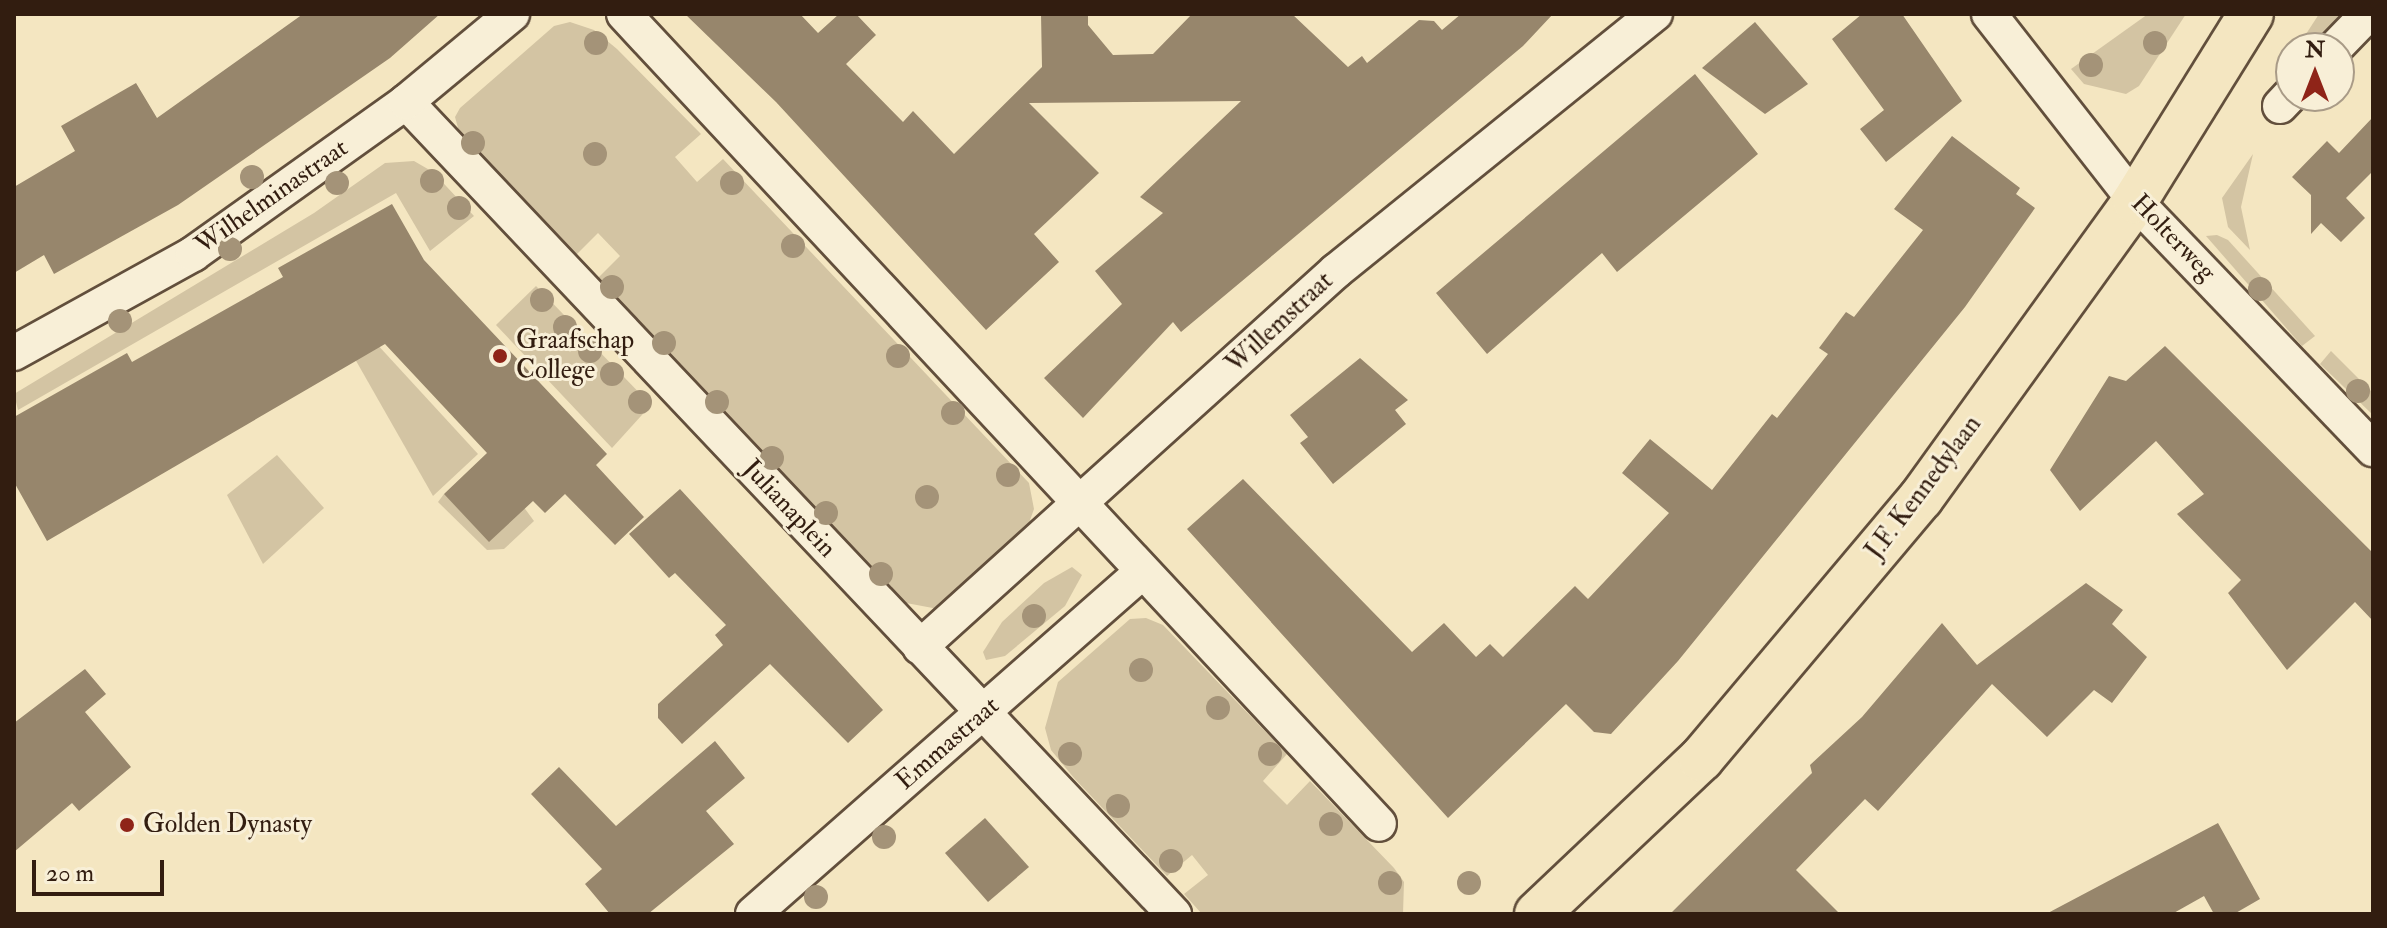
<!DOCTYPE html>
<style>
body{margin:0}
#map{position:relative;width:2387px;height:928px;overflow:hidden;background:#f4e6c1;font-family:"IM FELL Double Pica",serif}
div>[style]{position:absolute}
.green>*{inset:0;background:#d3c4a3}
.building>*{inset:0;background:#97866c}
.roads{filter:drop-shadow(2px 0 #624f3c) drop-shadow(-2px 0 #624f3c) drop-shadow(0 2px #624f3c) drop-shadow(0 -2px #624f3c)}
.street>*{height:34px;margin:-17px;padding:0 17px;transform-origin:17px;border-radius:17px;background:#f8efd7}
.primary>*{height:44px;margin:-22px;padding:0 22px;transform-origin:22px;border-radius:22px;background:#f4e6c1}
.trees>*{width:24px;height:24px;margin:-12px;border-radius:50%;background:#a49378}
.dots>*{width:22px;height:22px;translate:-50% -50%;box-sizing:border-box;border:4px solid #f8efd7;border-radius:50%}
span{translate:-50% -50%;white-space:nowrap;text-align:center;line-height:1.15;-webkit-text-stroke:6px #f8efd7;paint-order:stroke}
.street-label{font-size:26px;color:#321d10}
.poi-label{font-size:26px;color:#321d10}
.left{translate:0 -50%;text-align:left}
.frame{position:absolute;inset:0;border:16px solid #321d10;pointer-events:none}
.north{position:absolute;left:2275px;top:32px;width:80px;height:80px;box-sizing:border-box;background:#f8efd7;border:2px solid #a99b87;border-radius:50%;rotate:0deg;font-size:22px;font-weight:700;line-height:32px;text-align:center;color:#321d10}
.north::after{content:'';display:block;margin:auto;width:28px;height:36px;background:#8f2418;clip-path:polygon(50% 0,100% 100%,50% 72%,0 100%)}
.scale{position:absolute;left:32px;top:860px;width:132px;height:36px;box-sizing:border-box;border:4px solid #321d10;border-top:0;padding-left:10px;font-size:24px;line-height:28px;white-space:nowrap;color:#321d10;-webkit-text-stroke:6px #f8efd7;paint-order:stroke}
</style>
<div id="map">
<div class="green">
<i style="clip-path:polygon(2148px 14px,2186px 14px,2139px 86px,2126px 94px,2084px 84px,2071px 69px)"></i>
<i style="clip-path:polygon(2319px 14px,2347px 14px,2314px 48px,2297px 48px)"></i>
<i style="clip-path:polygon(570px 22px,594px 30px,617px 49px,701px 134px,675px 157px,697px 182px,723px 159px,1029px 483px,1034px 509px,1029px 523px,938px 609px,901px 602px,596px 280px,620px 256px,598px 233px,574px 257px,460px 135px,455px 117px,460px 108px,554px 26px)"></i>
<i style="clip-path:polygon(2253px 154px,2241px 207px,2250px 250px,2228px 227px,2222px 198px)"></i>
<i style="clip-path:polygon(414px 161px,433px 172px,474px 216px,430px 251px,396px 193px,18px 410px,14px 394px,314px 213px,385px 163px)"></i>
<i style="clip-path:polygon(2217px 235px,2228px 240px,2315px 336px,2302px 346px,2206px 236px)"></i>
<i style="clip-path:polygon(536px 286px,651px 405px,612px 448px,496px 325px)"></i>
<i style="clip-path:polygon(375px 342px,478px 454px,433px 496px,355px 359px)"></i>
<i style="clip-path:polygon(2331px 351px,2373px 393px,2373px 415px,2320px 364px)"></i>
<i style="clip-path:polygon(277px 455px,324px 508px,263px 564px,227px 495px)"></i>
<i style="clip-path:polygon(444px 494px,520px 502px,534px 521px,504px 549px,487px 550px,438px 502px)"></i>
<i style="clip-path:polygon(1072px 567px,1082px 575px,1065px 606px,1005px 656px,986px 660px,983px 652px,1002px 622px,1044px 583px)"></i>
<i style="clip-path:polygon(1146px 618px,1163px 625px,1287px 754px,1263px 781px,1287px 805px,1310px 781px,1394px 868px,1404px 882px,1403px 914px,1202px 914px,1184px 894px,1208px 875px,1192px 855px,1167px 876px,1074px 778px,1051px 750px,1045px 728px,1058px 682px,1130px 619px)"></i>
</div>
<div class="building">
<i style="clip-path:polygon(303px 14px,440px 14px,390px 58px,178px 205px,54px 274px,44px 255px,14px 273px,14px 187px,75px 151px,61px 126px,136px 83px,157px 118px)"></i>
<i style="clip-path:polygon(685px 14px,800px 14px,818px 33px,839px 14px,856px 14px,876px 35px,846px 64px,903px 122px,913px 111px,954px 154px,1042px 67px,1041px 14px,1088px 14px,1088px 25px,1113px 55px,1153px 54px,1192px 14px,1292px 14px,1348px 67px,1362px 56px,1367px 63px,1419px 20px,1434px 21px,1442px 30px,1461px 14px,1553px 14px,1523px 46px,1181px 332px,1173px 322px,1083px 418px,1044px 378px,1122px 304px,1095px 271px,1163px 213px,1140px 197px,1241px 101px,1029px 103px,1099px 173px,1034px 234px,1059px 262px,986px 330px,776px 102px)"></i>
<i style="clip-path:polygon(1862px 14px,1902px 14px,1962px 101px,1886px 162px,1860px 129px,1884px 110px,1832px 39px)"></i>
<i style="clip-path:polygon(1755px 22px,1808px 84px,1765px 114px,1702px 68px)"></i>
<i style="clip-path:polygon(1695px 74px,1758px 154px,1617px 272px,1602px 253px,1487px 354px,1436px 293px)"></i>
<i style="clip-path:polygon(2373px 117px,2373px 171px,2346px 198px,2365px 218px,2341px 242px,2321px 223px,2311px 234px,2311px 195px,2292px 177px,2327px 141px,2339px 153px)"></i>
<i style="clip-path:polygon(1952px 136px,2020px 188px,2016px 194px,2035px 208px,1965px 307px,1678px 661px,1611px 734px,1594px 732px,1566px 704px,1448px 818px,1187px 529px,1243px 479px,1412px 652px,1444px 623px,1476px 657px,1490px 644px,1503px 657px,1575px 586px,1588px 599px,1669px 513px,1622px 473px,1650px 439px,1712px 490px,1772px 414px,1777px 418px,1828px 354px,1819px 348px,1846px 312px,1854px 317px,1923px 230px,1894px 209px)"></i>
<i style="clip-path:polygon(392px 204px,424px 260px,607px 454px,596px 465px,644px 517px,615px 545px,565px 494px,545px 513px,533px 501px,489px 542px,444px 494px,487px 453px,385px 344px,47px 541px,14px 482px,14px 417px,127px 353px,132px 362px,283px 277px,278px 268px)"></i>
<i style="clip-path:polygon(2165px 346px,2373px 553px,2373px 621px,2355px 602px,2287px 670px,2228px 593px,2241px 580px,2177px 514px,2204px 494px,2156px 441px,2080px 511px,2050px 470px,2109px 376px,2126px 381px)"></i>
<i style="clip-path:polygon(1360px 358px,1408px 400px,1395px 410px,1406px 424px,1333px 484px,1300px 443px,1308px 437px,1290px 415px)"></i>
<i style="clip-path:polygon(680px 489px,883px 710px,848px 743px,770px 664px,682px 744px,658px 718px,658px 704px,723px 645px,715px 635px,726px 625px,675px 573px,669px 578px,629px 534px)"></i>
<i style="clip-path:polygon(2086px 583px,2123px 610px,2112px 624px,2147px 657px,2112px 703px,2094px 690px,2047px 737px,1992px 684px,1878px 811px,1865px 799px,1796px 870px,1840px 914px,1670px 914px,1812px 773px,1810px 765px,1862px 717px,1942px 623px,1977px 665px)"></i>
<i style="clip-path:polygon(85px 669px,106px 694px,85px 712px,131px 767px,79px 811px,72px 803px,14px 852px,14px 723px)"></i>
<i style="clip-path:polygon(715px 741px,745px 778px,706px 811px,734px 844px,648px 914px,610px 914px,585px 884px,602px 869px,531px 794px,559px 767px,616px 826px)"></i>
<i style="clip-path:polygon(985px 818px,1029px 867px,988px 902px,945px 853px)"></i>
<i style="clip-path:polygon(2218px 823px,2260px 899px,2234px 914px,2214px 914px,2204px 896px,2172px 914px,2046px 914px)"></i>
</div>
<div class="roads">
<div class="street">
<i style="left:624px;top:14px;width:1107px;rotate:47.01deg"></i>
<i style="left:1989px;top:14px;width:237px;rotate:52deg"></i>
<i style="left:2135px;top:201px;width:344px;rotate:46.2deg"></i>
<i style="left:2335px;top:48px;width:47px;rotate:-45.9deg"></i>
<i style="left:406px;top:102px;width:1118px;rotate:46.6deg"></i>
<i style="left:2280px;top:106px;width:16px;rotate:-47deg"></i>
<i style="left:14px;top:353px;width:205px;rotate:-28.9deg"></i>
<i style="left:193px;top:254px;width:262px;rotate:-35.5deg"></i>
<i style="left:406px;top:102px;width:138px;rotate:-39.7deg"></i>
<i style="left:920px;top:647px;width:561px;rotate:-42.11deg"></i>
<i style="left:1336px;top:271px;width:410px;rotate:-38.9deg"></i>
<i style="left:753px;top:914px;width:518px;rotate:-41.32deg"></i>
</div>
<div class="primary">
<i style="left:1537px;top:914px;width:226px;rotate:-43.4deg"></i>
<i style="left:1701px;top:759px;width:341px;rotate:-49.9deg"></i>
<i style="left:1921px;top:498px;width:366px;rotate:-54.2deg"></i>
<i style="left:2135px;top:201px;width:220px;rotate:-58.2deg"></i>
</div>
</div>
<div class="trees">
<i style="left:596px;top:43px"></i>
<i style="left:2155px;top:43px"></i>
<i style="left:2091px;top:65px"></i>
<i style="left:473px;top:143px"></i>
<i style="left:595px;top:154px"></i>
<i style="left:252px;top:177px"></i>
<i style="left:432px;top:181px"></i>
<i style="left:337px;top:183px"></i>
<i style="left:732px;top:183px"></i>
<i style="left:459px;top:208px"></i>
<i style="left:793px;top:246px"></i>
<i style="left:230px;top:249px"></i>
<i style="left:612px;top:287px"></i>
<i style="left:2260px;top:289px"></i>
<i style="left:542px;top:300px"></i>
<i style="left:120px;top:321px"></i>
<i style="left:565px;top:327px"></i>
<i style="left:664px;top:343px"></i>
<i style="left:590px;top:351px"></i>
<i style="left:898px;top:356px"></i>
<i style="left:612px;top:374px"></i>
<i style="left:2358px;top:391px"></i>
<i style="left:640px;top:402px"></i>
<i style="left:717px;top:402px"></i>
<i style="left:953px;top:413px"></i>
<i style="left:772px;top:458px"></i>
<i style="left:1008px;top:475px"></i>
<i style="left:927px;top:497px"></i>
<i style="left:826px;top:513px"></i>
<i style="left:881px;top:574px"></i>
<i style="left:1034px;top:616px"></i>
<i style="left:1141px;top:670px"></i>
<i style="left:1218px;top:708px"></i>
<i style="left:1070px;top:754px"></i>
<i style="left:1270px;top:754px"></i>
<i style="left:1118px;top:806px"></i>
<i style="left:1331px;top:824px"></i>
<i style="left:884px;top:837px"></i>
<i style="left:1171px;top:861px"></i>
<i style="left:1390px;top:883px"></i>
<i style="left:1469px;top:883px"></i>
<i style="left:816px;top:897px"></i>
</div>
<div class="dots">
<i style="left:500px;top:356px;background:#8f2418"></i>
<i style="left:127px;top:825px;background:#8f2418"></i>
</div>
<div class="street-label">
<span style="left:272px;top:197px;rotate:-35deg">Wilhelminastraat</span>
<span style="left:2173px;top:238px;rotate:46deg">Holterweg</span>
<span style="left:1280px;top:323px;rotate:-43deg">Willemstraat</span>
<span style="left:1924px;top:488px;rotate:-53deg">J.F. Kennedylaan</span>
<span style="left:789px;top:509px;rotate:47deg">Julianaplein</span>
<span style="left:948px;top:744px;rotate:-41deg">Emmastraat</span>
</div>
<div class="poi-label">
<span class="left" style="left:516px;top:356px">Graafschap<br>College</span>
<span class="left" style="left:143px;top:825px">Golden Dynasty</span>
</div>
<div class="frame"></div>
<div class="north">N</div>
<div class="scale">20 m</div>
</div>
